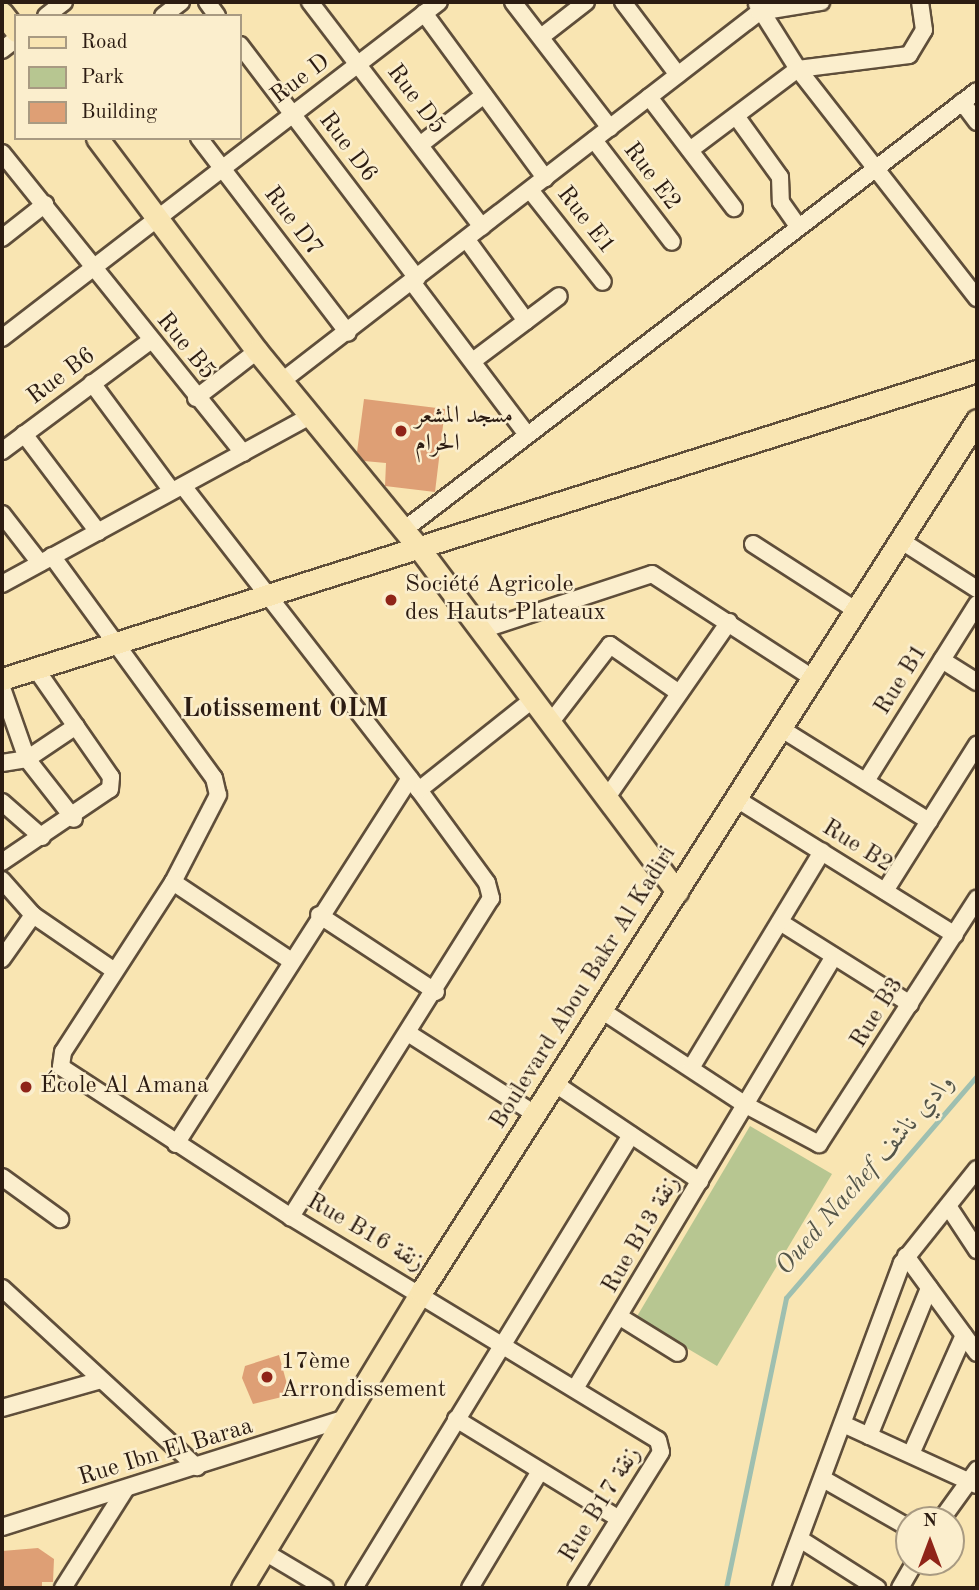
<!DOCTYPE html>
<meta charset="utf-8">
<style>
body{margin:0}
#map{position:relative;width:979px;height:1590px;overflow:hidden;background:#f9e5b2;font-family:"Old Standard TT",Amiri,serif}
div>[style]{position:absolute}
.green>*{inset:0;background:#b7c691}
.stream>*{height:4.5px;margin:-2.25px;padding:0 2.25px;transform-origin:2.25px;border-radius:2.25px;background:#9ebfb0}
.building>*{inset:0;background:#de9f75}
.roads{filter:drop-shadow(2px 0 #5f4e3a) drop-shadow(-2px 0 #5f4e3a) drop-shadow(0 2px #5f4e3a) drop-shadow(0 -2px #5f4e3a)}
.minor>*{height:16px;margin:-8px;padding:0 8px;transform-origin:8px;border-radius:8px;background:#fbeecd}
.major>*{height:21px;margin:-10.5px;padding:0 10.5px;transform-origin:10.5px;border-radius:10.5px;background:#f9e5b2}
.dots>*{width:19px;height:19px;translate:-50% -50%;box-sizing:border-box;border:4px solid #fbeecd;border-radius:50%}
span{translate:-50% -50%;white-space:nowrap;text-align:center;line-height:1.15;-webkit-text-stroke:5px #fbeecd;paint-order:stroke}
.street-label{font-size:24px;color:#2c1c12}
.poi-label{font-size:24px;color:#2c1c12}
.left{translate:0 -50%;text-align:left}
.neighbourhood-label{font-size:26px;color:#2c1c12;font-weight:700}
.water-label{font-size:26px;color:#545549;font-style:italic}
.frame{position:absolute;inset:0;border:4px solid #2c1c12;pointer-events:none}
.legend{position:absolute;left:14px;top:14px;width:228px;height:126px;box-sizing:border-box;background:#fbeecd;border:2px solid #a89a82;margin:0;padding:9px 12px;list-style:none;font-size:21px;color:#2c1c12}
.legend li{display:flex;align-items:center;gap:14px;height:35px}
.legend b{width:35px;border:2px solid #a89a82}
.north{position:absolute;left:895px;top:1506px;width:70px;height:70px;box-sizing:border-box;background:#fbeecd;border:2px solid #a89a82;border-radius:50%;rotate:0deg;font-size:19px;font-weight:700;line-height:28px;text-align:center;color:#2c1c12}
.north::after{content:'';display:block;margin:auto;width:24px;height:32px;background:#8f2418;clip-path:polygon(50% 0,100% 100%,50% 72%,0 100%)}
</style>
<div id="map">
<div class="green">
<i style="clip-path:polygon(750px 1126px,832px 1174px,717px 1366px,636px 1318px)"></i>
</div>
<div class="stream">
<i style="left:726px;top:1588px;width:296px;rotate:-78.3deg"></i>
<i style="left:786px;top:1298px;width:293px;rotate:-49.3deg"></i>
</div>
<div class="building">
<i style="clip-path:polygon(364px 399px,445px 409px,435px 492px,385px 486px,386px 463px,364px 461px,357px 452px)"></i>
<i style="clip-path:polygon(279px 1355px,290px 1395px,253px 1404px,242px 1378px,245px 1366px)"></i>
<i style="clip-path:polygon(38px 1548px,54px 1559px,53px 1582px,42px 1582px,42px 1588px,2px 1588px,2px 1551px)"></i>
</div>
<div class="roads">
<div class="minor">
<i style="left:207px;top:2px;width:17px;rotate:54deg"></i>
<i style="left:310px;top:2px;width:283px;rotate:52.6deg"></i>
<i style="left:513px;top:2px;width:159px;rotate:52.4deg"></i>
<i style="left:623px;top:2px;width:91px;rotate:53deg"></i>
<i style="left:757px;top:4px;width:77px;rotate:57.8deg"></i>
<i style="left:798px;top:69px;width:291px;rotate:52deg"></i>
<i style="left:424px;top:13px;width:205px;rotate:53.7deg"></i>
<i style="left:46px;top:16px;width:23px;rotate:-38deg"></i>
<i style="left:163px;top:16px;width:23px;rotate:-38deg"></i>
<i style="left:541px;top:37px;width:57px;rotate:-37.9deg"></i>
<i style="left:240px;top:45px;width:293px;rotate:52.8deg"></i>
<i style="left:2px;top:50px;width:18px;rotate:-38deg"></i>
<i style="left:649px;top:97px;width:140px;rotate:52.6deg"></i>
<i style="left:962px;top:102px;width:25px;rotate:53deg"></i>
<i style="left:736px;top:116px;width:75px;rotate:54.2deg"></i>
<i style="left:780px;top:177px;width:25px;rotate:88deg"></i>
<i style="left:781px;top:202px;width:28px;rotate:55deg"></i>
<i style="left:199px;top:138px;width:245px;rotate:52.6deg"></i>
<i style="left:594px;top:140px;width:128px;rotate:52.6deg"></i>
<i style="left:420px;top:145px;width:81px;rotate:-38deg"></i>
<i style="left:690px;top:150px;width:135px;rotate:-36.9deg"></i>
<i style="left:798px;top:69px;width:112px;rotate:-7.2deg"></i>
<i style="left:909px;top:55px;width:29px;rotate:-59deg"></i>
<i style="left:924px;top:30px;width:28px;rotate:-98deg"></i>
<i style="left:2px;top:153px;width:385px;rotate:51.2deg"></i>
<i style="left:530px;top:190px;width:117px;rotate:51.6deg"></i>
<i style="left:2px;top:238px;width:55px;rotate:-38.3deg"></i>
<i style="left:467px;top:240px;width:100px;rotate:53.9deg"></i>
<i style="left:526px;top:321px;width:66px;rotate:143deg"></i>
<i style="left:412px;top:282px;width:188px;rotate:53deg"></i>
<i style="left:526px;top:321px;width:41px;rotate:-37.1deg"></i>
<i style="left:2px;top:338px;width:551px;rotate:-37.56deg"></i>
<i style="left:282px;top:381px;width:603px;rotate:-37.72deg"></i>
<i style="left:759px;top:12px;width:63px;rotate:-9.2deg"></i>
<i style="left:92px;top:383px;width:134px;rotate:53.5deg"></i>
<i style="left:196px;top:398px;width:77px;rotate:-37.6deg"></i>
<i style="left:24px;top:434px;width:123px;rotate:52.9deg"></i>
<i style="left:2px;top:451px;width:184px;rotate:-36.6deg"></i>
<i style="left:183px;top:486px;width:385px;rotate:52.2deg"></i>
<i style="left:419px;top:790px;width:115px;rotate:53.8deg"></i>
<i style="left:487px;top:883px;width:16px;rotate:75deg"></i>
<i style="left:491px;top:898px;width:377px;rotate:122.1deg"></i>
<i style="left:2px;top:514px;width:62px;rotate:52.2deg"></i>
<i style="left:405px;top:529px;width:720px;rotate:-37.44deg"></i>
<i style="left:900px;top:540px;width:91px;rotate:32.5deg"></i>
<i style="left:753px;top:544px;width:120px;rotate:32.8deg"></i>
<i style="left:52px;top:556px;width:275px;rotate:53.9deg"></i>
<i style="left:214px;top:778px;width:17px;rotate:77deg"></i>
<i style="left:218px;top:795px;width:98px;rotate:117.3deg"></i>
<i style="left:173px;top:882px;width:202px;rotate:122.9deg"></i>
<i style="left:63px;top:1052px;width:15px;rotate:98deg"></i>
<i style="left:61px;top:1067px;width:275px;rotate:33.1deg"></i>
<i style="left:291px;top:1217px;width:429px;rotate:31.3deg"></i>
<i style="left:658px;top:1440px;width:12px;rotate:76deg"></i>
<i style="left:661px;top:1452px;width:160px;rotate:122deg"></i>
<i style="left:2px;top:584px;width:351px;rotate:-28.6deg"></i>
<i style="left:479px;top:631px;width:182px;rotate:-18.2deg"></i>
<i style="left:652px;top:574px;width:189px;rotate:32.9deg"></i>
<i style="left:942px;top:660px;width:41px;rotate:32.2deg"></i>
<i style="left:2px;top:688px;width:75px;rotate:70.6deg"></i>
<i style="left:27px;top:759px;width:76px;rotate:51.9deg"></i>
<i style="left:551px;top:722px;width:97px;rotate:-52.5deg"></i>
<i style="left:610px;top:645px;width:84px;rotate:34.8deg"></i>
<i style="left:780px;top:728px;width:176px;rotate:32deg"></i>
<i style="left:2px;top:763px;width:25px;rotate:-9deg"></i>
<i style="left:27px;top:759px;width:59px;rotate:-34deg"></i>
<i style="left:866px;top:781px;width:209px;rotate:-57.9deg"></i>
<i style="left:419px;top:790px;width:144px;rotate:-38.5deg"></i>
<i style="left:608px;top:796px;width:212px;rotate:-55.2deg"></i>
<i style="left:735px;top:798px;width:259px;rotate:31.9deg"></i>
<i style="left:2px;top:802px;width:53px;rotate:41.2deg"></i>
<i style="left:2px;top:862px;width:130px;rotate:-34.1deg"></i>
<i style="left:110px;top:789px;width:12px;rotate:-85deg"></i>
<i style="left:111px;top:777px;width:131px;rotate:-124.8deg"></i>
<i style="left:2px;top:880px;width:47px;rotate:48.5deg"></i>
<i style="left:33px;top:915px;width:96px;rotate:34.4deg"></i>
<i style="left:173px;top:882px;width:141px;rotate:33.7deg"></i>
<i style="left:885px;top:891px;width:173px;rotate:-57.8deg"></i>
<i style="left:319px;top:915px;width:140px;rotate:33.3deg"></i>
<i style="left:780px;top:922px;width:154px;rotate:32.2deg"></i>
<i style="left:2px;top:959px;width:54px;rotate:-54.8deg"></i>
<i style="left:601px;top:1010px;width:171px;rotate:33.3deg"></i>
<i style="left:744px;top:1104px;width:85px;rotate:28.1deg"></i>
<i style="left:819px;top:1144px;width:292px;rotate:-57.2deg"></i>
<i style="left:411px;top:1035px;width:147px;rotate:32.5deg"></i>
<i style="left:691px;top:1068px;width:253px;rotate:-58.8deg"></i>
<i style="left:554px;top:1083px;width:176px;rotate:33.9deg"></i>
<i style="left:176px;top:1144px;width:434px;rotate:-57.4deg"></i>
<i style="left:2px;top:1177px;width:72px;rotate:35.9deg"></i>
<i style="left:948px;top:1206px;width:53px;rotate:56.6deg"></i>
<i style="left:906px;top:1256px;width:120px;rotate:53.8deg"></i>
<i style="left:2px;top:1288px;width:265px;rotate:42.6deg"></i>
<i style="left:620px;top:1317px;width:68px;rotate:31.8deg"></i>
<i style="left:576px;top:1387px;width:502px;rotate:-59.09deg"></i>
<i style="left:2px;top:1408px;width:103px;rotate:-15.8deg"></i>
<i style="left:456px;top:1419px;width:191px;rotate:31.5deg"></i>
<i style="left:843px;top:1424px;width:147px;rotate:24.5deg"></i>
<i style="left:869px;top:1436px;width:160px;rotate:-67.9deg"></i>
<i style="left:911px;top:1454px;width:130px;rotate:-66deg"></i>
<i style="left:825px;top:1480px;width:97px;rotate:29.7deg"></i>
<i style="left:941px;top:1520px;width:62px;rotate:-54.2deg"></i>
<i style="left:2px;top:1527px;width:358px;rotate:-17.6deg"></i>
<i style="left:803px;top:1541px;width:88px;rotate:32.4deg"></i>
<i style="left:263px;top:1551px;width:72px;rotate:30.8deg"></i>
<i style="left:63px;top:1588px;width:116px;rotate:-57.7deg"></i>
<i style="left:354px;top:1588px;width:531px;rotate:-58.56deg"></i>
<i style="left:470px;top:1588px;width:136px;rotate:-59.1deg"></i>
<i style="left:781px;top:1588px;width:347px;rotate:-69.6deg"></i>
<i style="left:902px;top:1263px;width:120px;rotate:-51.4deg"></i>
<i style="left:900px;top:1588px;width:30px;rotate:-60deg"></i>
</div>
<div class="major">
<i style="left:2px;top:13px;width:23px;rotate:52deg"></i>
<i style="left:97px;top:138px;width:266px;rotate:53.1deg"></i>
<i style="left:257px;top:351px;width:255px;rotate:50.6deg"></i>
<i style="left:419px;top:548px;width:430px;rotate:53.1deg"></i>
<i style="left:2px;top:679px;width:1022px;rotate:-17.53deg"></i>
<i style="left:242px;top:1588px;width:346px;rotate:-58.8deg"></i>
<i style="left:421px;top:1292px;width:1034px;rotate:-57.48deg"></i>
</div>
</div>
<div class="dots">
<i style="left:401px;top:431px;background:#8f2418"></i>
<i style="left:391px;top:600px;background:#8f2418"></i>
<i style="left:26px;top:1087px;background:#8f2418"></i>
<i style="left:267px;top:1377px;background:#8f2418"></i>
</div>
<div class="street-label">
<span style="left:301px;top:80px;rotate:-37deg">Rue D</span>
<span style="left:415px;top:100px;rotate:53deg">Rue D5</span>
<span style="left:347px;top:148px;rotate:53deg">Rue D6</span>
<span style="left:651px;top:177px;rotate:53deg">Rue E2</span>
<span style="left:585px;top:221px;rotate:52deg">Rue E1</span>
<span style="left:292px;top:222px;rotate:53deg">Rue D7</span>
<span style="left:185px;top:347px;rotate:51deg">Rue B5</span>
<span style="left:62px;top:377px;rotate:-37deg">Rue B6</span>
<span style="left:902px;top:680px;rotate:-58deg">Rue B1</span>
<span style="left:857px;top:847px;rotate:32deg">Rue B2</span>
<span style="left:584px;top:988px;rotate:-58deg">Boulevard Abou Bakr Al Kadiri</span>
<span style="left:878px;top:1013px;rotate:-58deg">Rue B3</span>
<span style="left:365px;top:1233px;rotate:30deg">Rue B16 زنقة</span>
<span style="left:642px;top:1235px;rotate:-60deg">Rue B13 زنقة</span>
<span style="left:166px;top:1453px;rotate:-17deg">Rue Ibn El Baraa</span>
<span style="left:601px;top:1505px;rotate:-58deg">Rue B17 زنقة</span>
</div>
<div class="poi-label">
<span class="left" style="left:415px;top:431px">مسجد المشعر<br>الحرام</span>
<span class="left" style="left:405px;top:600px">Société Agricole<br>des Hauts Plateaux</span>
<span class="left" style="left:40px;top:1087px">École Al Amana</span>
<span class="left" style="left:281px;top:1377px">17ème<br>Arrondissement</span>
</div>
<div class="neighbourhood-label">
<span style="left:285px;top:710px">Lotissement OLM</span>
</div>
<div class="water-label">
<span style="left:866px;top:1175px;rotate:-49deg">Oued Nachef وادي ناشف</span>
</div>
<div class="frame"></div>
<ul class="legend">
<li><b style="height:9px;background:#f9e5b2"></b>Road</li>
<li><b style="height:19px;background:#b7c691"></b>Park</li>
<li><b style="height:19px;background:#de9f75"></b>Building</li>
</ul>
<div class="north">N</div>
</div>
